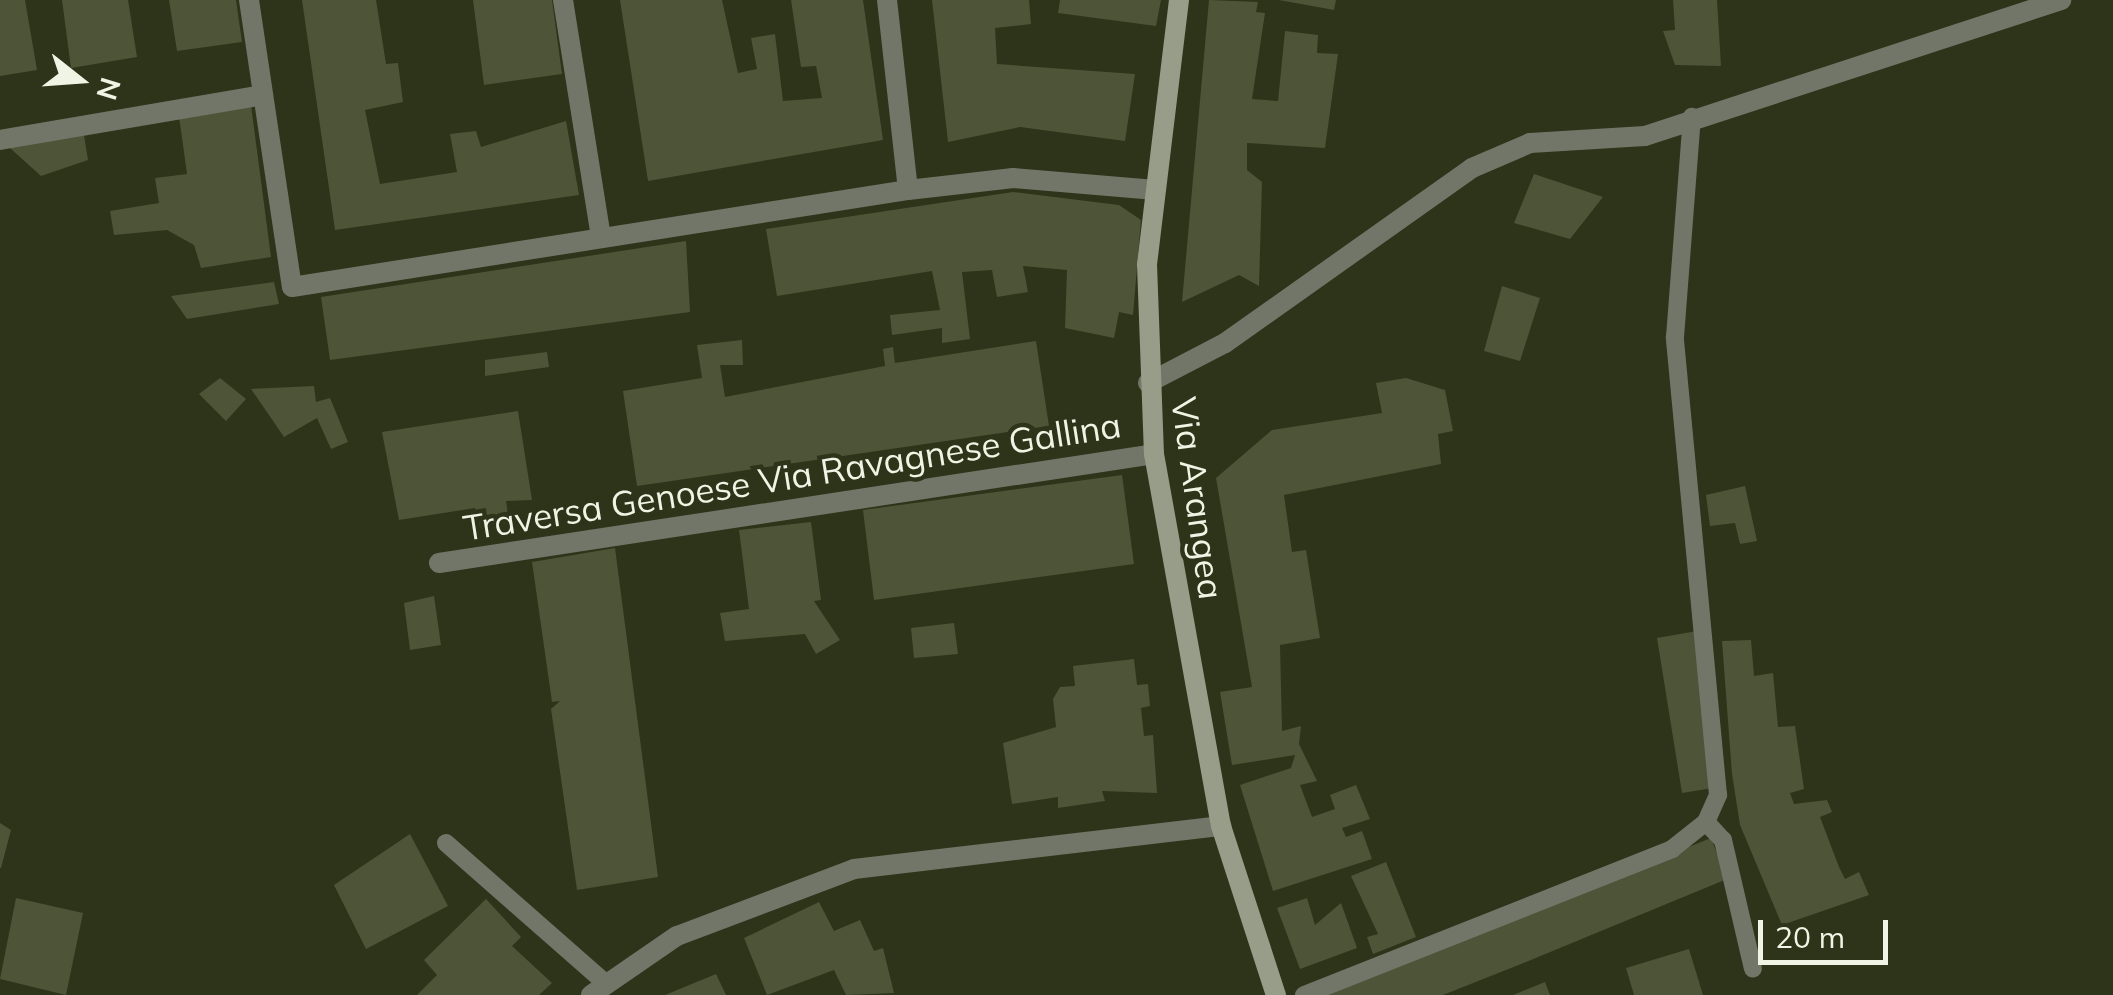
<!DOCTYPE html>
<style>
body{margin:0}
#map{position:relative;width:2113px;height:995px;overflow:hidden;background:#2d3419;font-family:Mulish,sans-serif}
div>[style]{position:absolute}
.building>*{inset:0;background:#4d5438}
.lane>*{height:18px;margin:-9px;padding:0 9px;transform-origin:9px;border-radius:9px;background:#727669}
.street>*{height:20px;margin:-10px;padding:0 10px;transform-origin:10px;border-radius:10px;background:#727669}
.secondary>*{height:20px;margin:-10px;padding:0 10px;transform-origin:10px;border-radius:10px;background:#979d88}
span{translate:-50% -50%;white-space:nowrap;text-align:center;line-height:1.15;-webkit-text-stroke:9px #2d3419;paint-order:stroke}
.street-label{font-size:35px;color:#eff4e4}
.north{position:absolute;left:30px;top:30px;width:100px;height:100px;-webkit-text-stroke:8px #2d3419;paint-order:stroke;rotate:107deg;font-size:28px;font-weight:700;line-height:40px;text-align:center;color:#eff4e4}
.north::after{content:'';display:block;margin:auto;width:35px;height:45px;background:#eff4e4;clip-path:polygon(50% 0,100% 100%,50% 72%,0 100%)}
.scale{position:absolute;left:1758px;top:920px;width:130px;height:45px;box-sizing:border-box;border:5px solid #eff4e4;border-top:0;padding-left:12px;font-size:30px;line-height:35px;white-space:nowrap;color:#eff4e4;-webkit-text-stroke:8px #2d3419;paint-order:stroke}
</style>
<div id="map">
<div class="building">
<i style="clip-path:polygon(0 0,25px 0,37px 70px,0 76px)"></i>
<i style="clip-path:polygon(62px 0,128px 0,137px 57px,71px 68px)"></i>
<i style="clip-path:polygon(169px 0,236px 0,242px 42px,177px 51px)"></i>
<i style="clip-path:polygon(302px 0,376px 0,386px 64px,398px 63px,403px 102px,365px 110px,380px 184px,457px 172px,450px 134px,476px 131px,481px 147px,566px 121px,579px 195px,335px 230px)"></i>
<i style="clip-path:polygon(473px 0,552px 0,562px 74px,484px 85px)"></i>
<i style="clip-path:polygon(620px 0,722px 0,738px 73px,757px 69px,751px 38px,775px 34px,783px 101px,822px 98px,816px 66px,801px 67px,791px 0,863px 0,883px 140px,648px 181px)"></i>
<i style="clip-path:polygon(932px 0,1029px 0,1031px 24px,995px 28px,997px 64px,1135px 74px,1125px 141px,1020px 127px,948px 142px)"></i>
<i style="clip-path:polygon(1060px 0,1161px 0,1156px 26px,1058px 13px)"></i>
<i style="clip-path:polygon(1209px 0,1258px 2px,1256px 12px,1265px 13px,1252px 99px,1278px 101px,1285px 31px,1318px 35px,1317px 53px,1338px 54px,1325px 148px,1247px 143px,1247px 170px,1262px 182px,1259px 286px,1239px 275px,1182px 302px)"></i>
<i style="clip-path:polygon(1279px 0,1336px 0,1334px 10px)"></i>
<i style="clip-path:polygon(1673px 0,1717px 0,1721px 66px,1675px 65px,1663px 31px,1675px 30px)"></i>
<i style="clip-path:polygon(251px 105px,271px 257px,201px 268px,194px 245px,167px 230px,114px 235px,110px 211px,159px 203px,155px 178px,187px 174px,179px 116px)"></i>
<i style="clip-path:polygon(83px 129px,88px 160px,41px 176px,1px 140px)"></i>
<i style="clip-path:polygon(1534px 174px,1603px 197px,1570px 239px,1514px 223px)"></i>
<i style="clip-path:polygon(1013px 192px,1119px 205px,1141px 220px,1133px 315px,1119px 312px,1114px 338px,1065px 328px,1067px 270px,1023px 266px,1028px 292px,997px 297px,992px 270px,962px 272px,970px 339px,942px 343px,942px 328px,892px 335px,890px 315px,940px 310px,932px 271px,777px 296px,766px 229px)"></i>
<i style="clip-path:polygon(686px 241px,690px 312px,330px 360px,321px 297px)"></i>
<i style="clip-path:polygon(274px 282px,279px 304px,187px 319px,171px 296px)"></i>
<i style="clip-path:polygon(1502px 286px,1540px 298px,1520px 361px,1484px 351px)"></i>
<i style="clip-path:polygon(742px 340px,743px 365px,720px 365px,725px 397px,885px 366px,883px 349px,893px 347px,895px 363px,1036px 341px,1049px 426px,637px 486px,623px 391px,702px 378px,697px 345px)"></i>
<i style="clip-path:polygon(547px 352px,549px 367px,485px 376px,485px 360px)"></i>
<i style="clip-path:polygon(220px 378px,246px 399px,226px 421px,199px 394px)"></i>
<i style="clip-path:polygon(1406px 378px,1445px 390px,1453px 431px,1438px 434px,1441px 464px,1284px 495px,1292px 552px,1306px 550px,1320px 638px,1280px 645px,1282px 731px,1301px 726px,1299px 744px,1317px 781px,1300px 785px,1312px 817px,1335px 809px,1330px 795px,1356px 785px,1370px 819px,1342px 828px,1346px 837px,1362px 831px,1372px 859px,1273px 891px,1240px 785px,1291px 768px,1295px 755px,1232px 765px,1220px 692px,1252px 687px,1216px 478px,1272px 430px,1382px 413px,1376px 383px)"></i>
<i style="clip-path:polygon(314px 386px,316px 402px,330px 398px,348px 442px,331px 449px,317px 418px,284px 437px,251px 389px)"></i>
<i style="clip-path:polygon(518px 411px,532px 500px,506px 501px,509px 523px,477px 528px,475px 508px,399px 520px,382px 432px)"></i>
<i style="clip-path:polygon(1122px 475px,1134px 564px,874px 600px,863px 510px)"></i>
<i style="clip-path:polygon(1745px 486px,1757px 541px,1740px 544px,1735px 523px,1710px 526px,1706px 495px)"></i>
<i style="clip-path:polygon(811px 522px,821px 600px,814px 601px,840px 640px,816px 654px,805px 634px,725px 641px,720px 613px,749px 609px,739px 530px)"></i>
<i style="clip-path:polygon(615px 548px,658px 877px,577px 890px,551px 709px,560px 701px,552px 702px,532px 562px)"></i>
<i style="clip-path:polygon(434px 596px,441px 645px,410px 650px,404px 603px)"></i>
<i style="clip-path:polygon(954px 623px,958px 654px,914px 658px,911px 628px)"></i>
<i style="clip-path:polygon(1697px 631px,1713px 788px,1682px 793px,1657px 638px)"></i>
<i style="clip-path:polygon(1751px 640px,1754px 676px,1773px 673px,1778px 727px,1795px 726px,1804px 789px,1790px 793px,1794px 804px,1827px 800px,1832px 812px,1820px 817px,1839px 867px,1845px 879px,1859px 872px,1869px 895px,1782px 925px,1740px 825px,1732px 774px,1722px 641px)"></i>
<i style="clip-path:polygon(1134px 659px,1137px 685px,1148px 684px,1150px 706px,1141px 708px,1144px 736px,1153px 735px,1157px 793px,1102px 791px,1105px 801px,1058px 808px,1058px 797px,1012px 804px,1003px 743px,1056px 727px,1053px 699px,1060px 687px,1075px 686px,1073px 666px)"></i>
<i style="clip-path:polygon(0 823px,11px 830px,1px 868px,0 868px)"></i>
<i style="clip-path:polygon(410px 834px,448px 906px,366px 949px,334px 885px)"></i>
<i style="clip-path:polygon(1711px 838px,1727px 879px,1526px 962px,1443px 995px,1322px 995px)"></i>
<i style="clip-path:polygon(1386px 862px,1416px 937px,1373px 954px,1367px 937px,1378px 934px,1351px 876px)"></i>
<i style="clip-path:polygon(16px 898px,83px 913px,66px 995px,0 979px)"></i>
<i style="clip-path:polygon(1307px 898px,1315px 925px,1341px 903px,1357px 948px,1300px 969px,1277px 908px)"></i>
<i style="clip-path:polygon(486px 899px,521px 937px,512px 946px,552px 983px,539px 995px,417px 995px,437px 975px,424px 960px)"></i>
<i style="clip-path:polygon(819px 902px,834px 931px,860px 920px,874px 951px,883px 948px,894px 993px,846px 995px,834px 970px,767px 995px,744px 938px)"></i>
<i style="clip-path:polygon(1689px 949px,1703px 995px,1634px 995px,1626px 968px)"></i>
<i style="clip-path:polygon(716px 974px,726px 995px,665px 995px)"></i>
<i style="clip-path:polygon(1545px 982px,1550px 995px,1513px 995px)"></i>
</div>
<div class="lane">
<i style="left:1706px;top:822px;width:25px;rotate:47deg"></i>
<i style="left:1723px;top:840px;width:132px;rotate:76.9deg"></i>
<i style="left:446px;top:843px;width:208px;rotate:41.3deg"></i>
<i style="left:1304px;top:995px;width:396px;rotate:-21.6deg"></i>
<i style="left:1672px;top:849px;width:43px;rotate:-38.5deg"></i>
<i style="left:1706px;top:822px;width:30px;rotate:-66deg"></i>
<i style="left:1718px;top:795px;width:460px;rotate:-95.4deg"></i>
<i style="left:1675px;top:337px;width:221px;rotate:-85.6deg"></i>
</div>
<div class="street">
<i style="left:249px;top:0;width:290px;rotate:81.5deg"></i>
<i style="left:292px;top:287px;width:624px;rotate:-8.95deg"></i>
<i style="left:908px;top:190px;width:106px;rotate:-6.5deg"></i>
<i style="left:1013px;top:178px;width:143px;rotate:4.8deg"></i>
<i style="left:563px;top:0;width:239px;rotate:80.9deg"></i>
<i style="left:887px;top:0;width:191px;rotate:83.7deg"></i>
<i style="left:0;top:140px;width:266px;rotate:-9.7deg"></i>
<i style="left:1148px;top:383px;width:87px;rotate:-27.5deg"></i>
<i style="left:1225px;top:343px;width:303px;rotate:-35.3deg"></i>
<i style="left:1472px;top:168px;width:63px;rotate:-23.3deg"></i>
<i style="left:1530px;top:143px;width:115px;rotate:-3.5deg"></i>
<i style="left:1645px;top:136px;width:438px;rotate:-18.1deg"></i>
<i style="left:439px;top:563px;width:723px;rotate:-8.67deg"></i>
<i style="left:591px;top:995px;width:104px;rotate:-34.5deg"></i>
<i style="left:677px;top:936px;width:189px;rotate:-20.7deg"></i>
<i style="left:854px;top:869px;width:370px;rotate:-6.7deg"></i>
</div>
<div class="secondary">
<i style="left:1179px;top:0;width:266px;rotate:96.9deg"></i>
<i style="left:1147px;top:264px;width:190px;rotate:87.9deg"></i>
<i style="left:1154px;top:454px;width:378px;rotate:79.8deg"></i>
<i style="left:1221px;top:826px;width:178px;rotate:72deg"></i>
</div>
<div class="street-label">
<span style="left:792px;top:476px;rotate:-9deg">Traversa Genoese Via Ravagnese Gallina</span>
<span style="left:1198px;top:498px;rotate:82deg">Via Arangea</span>
</div>
<div class="north">N</div>
<div class="scale">20 m</div>
</div>
